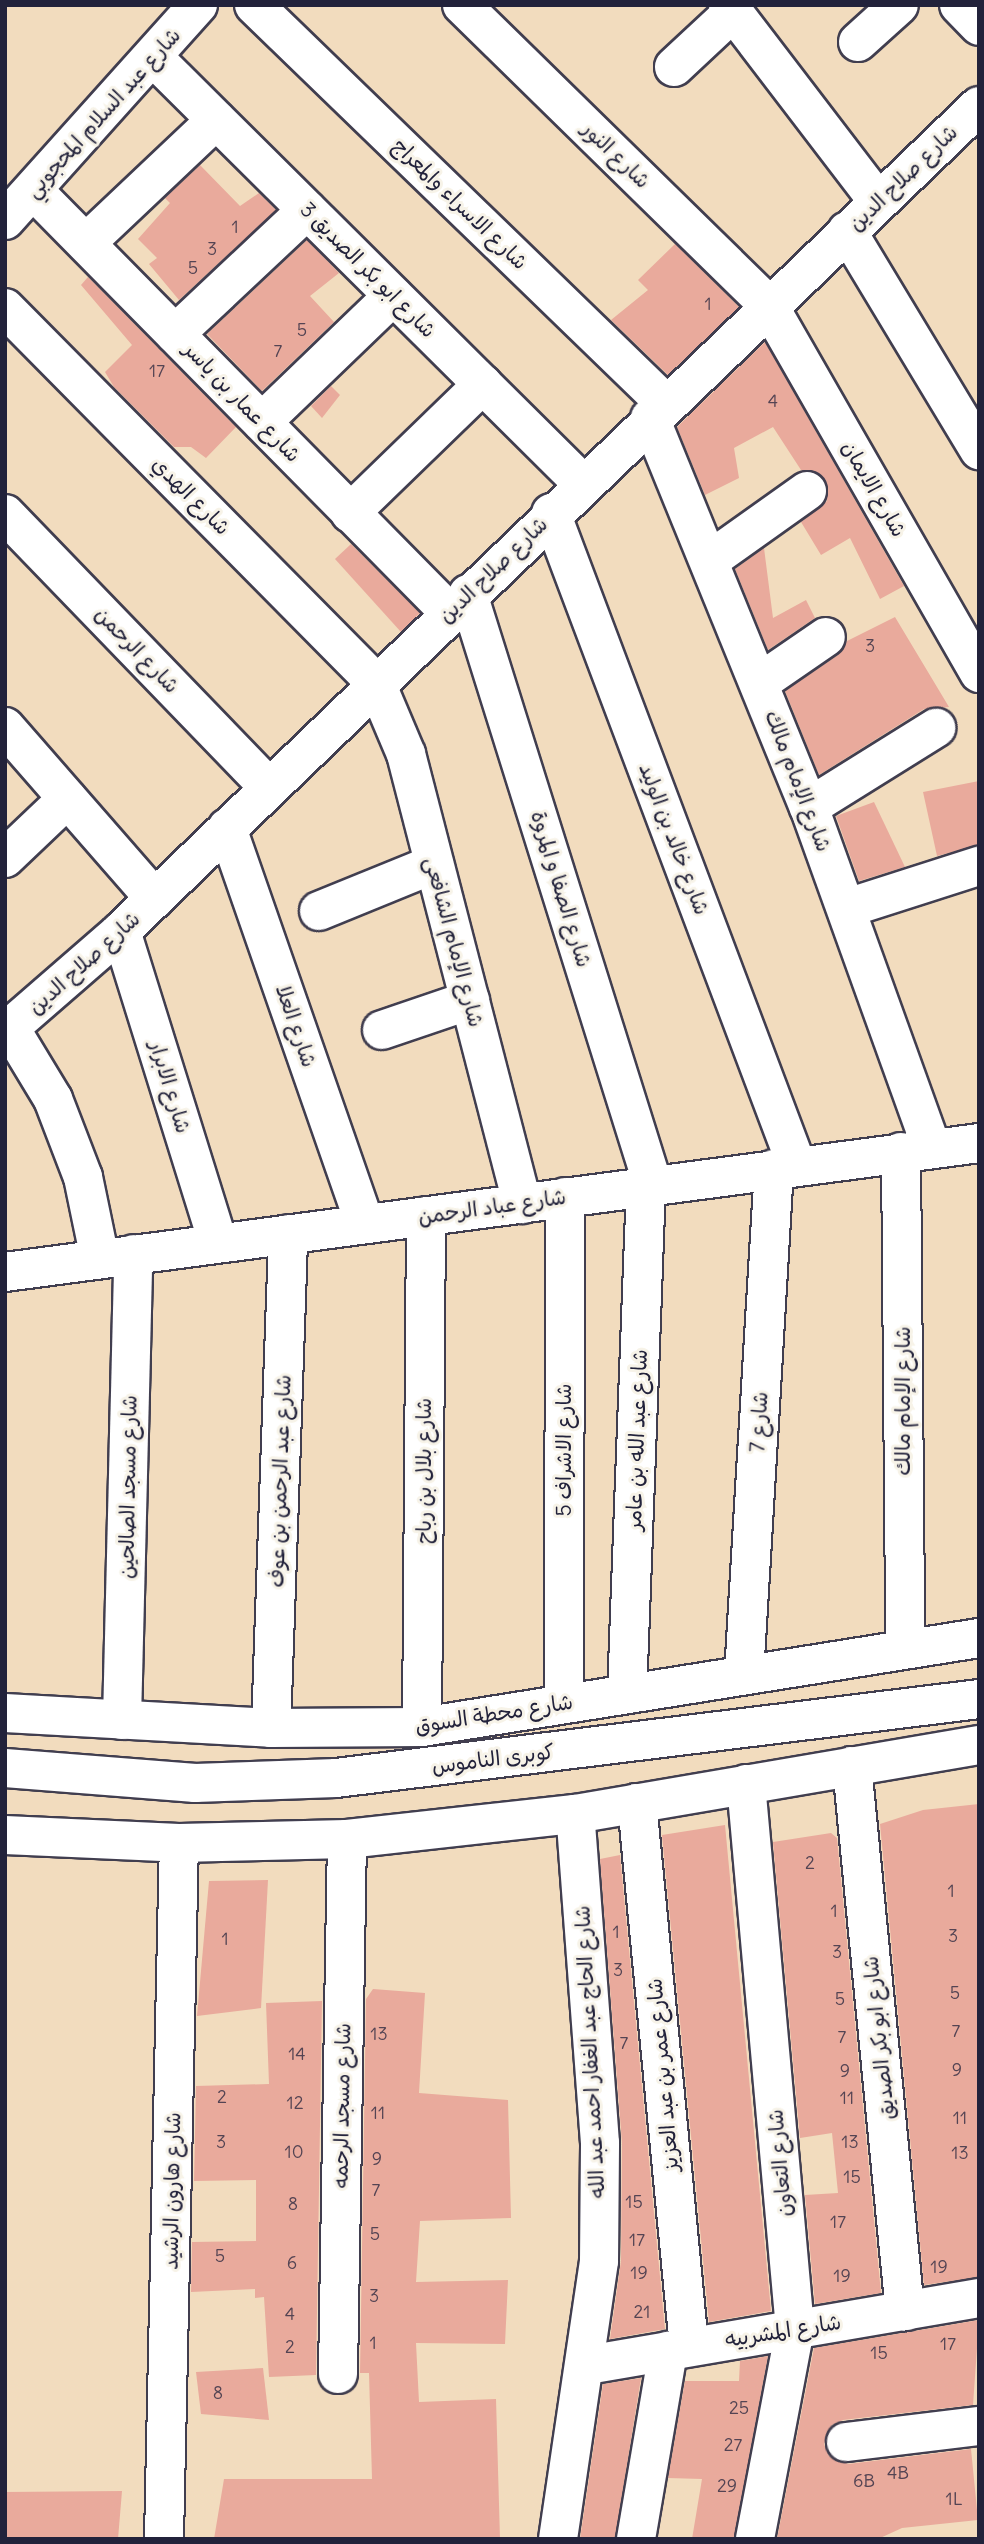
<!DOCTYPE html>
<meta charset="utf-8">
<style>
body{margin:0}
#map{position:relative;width:984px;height:2544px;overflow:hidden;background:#f2dcbe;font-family:Delius,"Playpen Sans Arabic",sans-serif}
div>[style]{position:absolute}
.building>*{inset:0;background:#e9aa9c}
.roads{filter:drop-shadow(2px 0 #413e4f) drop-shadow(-2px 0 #413e4f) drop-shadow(0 2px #413e4f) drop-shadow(0 -2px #413e4f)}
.minor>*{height:38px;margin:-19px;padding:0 19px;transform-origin:19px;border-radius:19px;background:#fff}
span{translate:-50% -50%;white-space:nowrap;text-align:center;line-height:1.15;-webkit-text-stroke:6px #f7f3e8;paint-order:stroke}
.number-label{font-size:18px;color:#544453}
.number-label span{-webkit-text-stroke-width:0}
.street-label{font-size:21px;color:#22223b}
.frame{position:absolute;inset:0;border:7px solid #22223b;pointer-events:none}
</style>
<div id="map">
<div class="building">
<i style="clip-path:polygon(200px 165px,240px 206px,259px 193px,276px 210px,179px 300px,149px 264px,157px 258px,138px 239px,170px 203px,165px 198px)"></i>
<i style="clip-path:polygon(307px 240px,339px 273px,310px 296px,334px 322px,262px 391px,207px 334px)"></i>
<i style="clip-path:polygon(675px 244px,739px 307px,668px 375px,611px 320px,648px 290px,638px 280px)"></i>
<i style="clip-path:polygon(88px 277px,236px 427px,206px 458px,191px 447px,174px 447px,114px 387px,105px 372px,132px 345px,81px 285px)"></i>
<i style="clip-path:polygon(765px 342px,904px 586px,880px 599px,850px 538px,821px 555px,801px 522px,827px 501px,825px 479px,801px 470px,773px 427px,734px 448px,739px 478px,705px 495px,677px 427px)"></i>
<i style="clip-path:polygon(331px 386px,340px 395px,322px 418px,311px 406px)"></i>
<i style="clip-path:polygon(351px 544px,420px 613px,401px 632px,335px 559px)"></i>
<i style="clip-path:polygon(764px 548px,773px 618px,806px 600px,815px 618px,768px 650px,735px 569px)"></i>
<i style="clip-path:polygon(895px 617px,949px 707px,924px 709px,819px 775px,785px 691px,838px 655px,847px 641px)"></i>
<i style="clip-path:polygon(979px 781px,979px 845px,937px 856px,923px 792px)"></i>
<i style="clip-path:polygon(874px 802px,905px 867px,859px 881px,836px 816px)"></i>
<i style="clip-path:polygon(979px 1804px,979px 2277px,924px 2285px,880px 1824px,923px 1810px)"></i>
<i style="clip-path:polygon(725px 1825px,771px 2311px,709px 2322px,662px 1835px)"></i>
<i style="clip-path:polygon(831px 1833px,837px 1838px,881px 2293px,815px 2304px,805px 2195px,838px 2193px,832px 2133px,800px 2138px,773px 1842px)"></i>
<i style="clip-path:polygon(620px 1855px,665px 2329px,610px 2339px,621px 2261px,622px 2143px,600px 1859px)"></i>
<i style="clip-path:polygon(268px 1880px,261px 2008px,197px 2016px,209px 1881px)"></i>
<i style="clip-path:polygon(373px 1989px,425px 1993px,419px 2093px,508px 2100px,511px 2218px,420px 2221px,416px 2282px,508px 2280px,505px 2344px,416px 2343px,419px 2402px,496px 2399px,500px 2539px,214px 2539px,224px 2479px,372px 2479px,369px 2373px,360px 2373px,366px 1999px)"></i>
<i style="clip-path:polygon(322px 2001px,316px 2375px,269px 2377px,264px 2297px,255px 2298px,255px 2289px,191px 2292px,192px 2242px,256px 2241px,256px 2180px,194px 2181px,196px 2086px,269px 2084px,266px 2003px)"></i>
<i style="clip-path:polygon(979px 2320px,973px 2405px,843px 2420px,832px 2425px,824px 2444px,829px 2456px,848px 2464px,971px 2449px,978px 2520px,902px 2528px,878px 2539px,777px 2539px,814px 2348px)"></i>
<i style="clip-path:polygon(768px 2356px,734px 2539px,692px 2539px,702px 2479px,668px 2478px,685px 2381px,739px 2381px,740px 2361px)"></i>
<i style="clip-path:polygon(263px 2368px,269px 2420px,201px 2414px,196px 2372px)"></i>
<i style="clip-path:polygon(641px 2378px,615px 2539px,580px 2539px,603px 2384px)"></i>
<i style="clip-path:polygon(122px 2491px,118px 2539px,5px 2539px,5px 2492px)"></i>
</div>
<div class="roads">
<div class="minor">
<i style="left:254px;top:5px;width:574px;rotate:44.08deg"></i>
<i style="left:462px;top:5px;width:430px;rotate:44.4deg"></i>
<i style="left:769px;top:306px;width:423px;rotate:60.2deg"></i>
<i style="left:728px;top:5px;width:247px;rotate:52.6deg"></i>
<i style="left:959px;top:5px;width:29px;rotate:46deg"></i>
<i style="left:858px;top:42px;width:55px;rotate:-42.1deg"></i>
<i style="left:153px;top:57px;width:605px;rotate:44.8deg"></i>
<i style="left:674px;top:67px;width:82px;rotate:-43deg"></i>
<i style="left:35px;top:192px;width:590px;rotate:45.41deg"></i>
<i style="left:5px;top:220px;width:289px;rotate:-48.1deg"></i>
<i style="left:847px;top:231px;width:256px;rotate:58.9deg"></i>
<i style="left:86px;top:243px;width:179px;rotate:-43.4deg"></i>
<i style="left:5px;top:308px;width:528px;rotate:45.31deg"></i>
<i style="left:376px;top:683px;width:77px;rotate:67.1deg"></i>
<i style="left:406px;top:754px;width:465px;rotate:75.5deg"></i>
<i style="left:175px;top:334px;width:181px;rotate:-43.2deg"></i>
<i style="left:650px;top:418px;width:420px;rotate:67.8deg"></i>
<i style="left:809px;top:807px;width:363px;rotate:70.2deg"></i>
<i style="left:262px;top:422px;width:182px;rotate:-43.9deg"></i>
<i style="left:350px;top:513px;width:185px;rotate:-44.1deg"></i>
<i style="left:551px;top:513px;width:698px;rotate:69.36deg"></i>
<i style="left:5px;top:514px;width:380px;rotate:46deg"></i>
<i style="left:710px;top:560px;width:119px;rotate:-35.4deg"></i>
<i style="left:468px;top:594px;width:619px;rotate:72.62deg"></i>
<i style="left:759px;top:683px;width:81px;rotate:-34.5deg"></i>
<i style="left:5px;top:727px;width:228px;rotate:48.9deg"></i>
<i style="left:809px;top:807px;width:150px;rotate:-31.9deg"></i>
<i style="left:227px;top:828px;width:419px;rotate:70.8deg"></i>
<i style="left:5px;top:858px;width:86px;rotate:-43.6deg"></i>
<i style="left:847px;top:908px;width:139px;rotate:-17.7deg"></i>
<i style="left:319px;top:911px;width:124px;rotate:-22.2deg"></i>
<i style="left:121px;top:931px;width:327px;rotate:72.7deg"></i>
<i style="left:10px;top:1028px;width:83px;rotate:58.8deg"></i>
<i style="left:53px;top:1099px;width:84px;rotate:69deg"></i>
<i style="left:83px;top:1177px;width:84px;rotate:78.3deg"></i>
<i style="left:382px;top:1030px;width:93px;rotate:-18.8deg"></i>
<i style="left:5px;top:1032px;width:154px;rotate:-41deg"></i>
<i style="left:121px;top:931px;width:1190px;rotate:-43.88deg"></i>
<i style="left:901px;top:1152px;width:497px;rotate:89.5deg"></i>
<i style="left:5px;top:1272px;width:983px;rotate:-7.54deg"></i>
<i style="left:744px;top:1675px;width:507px;rotate:-86.61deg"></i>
<i style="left:627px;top:1694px;width:508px;rotate:-87.86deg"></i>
<i style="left:564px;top:1704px;width:507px;rotate:-89.89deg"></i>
<i style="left:5px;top:1713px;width:266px;rotate:3.2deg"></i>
<i style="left:271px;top:1728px;width:151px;rotate:-0.4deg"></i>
<i style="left:422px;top:1727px;width:564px;rotate:-9.08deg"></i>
<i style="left:122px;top:1720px;width:466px;rotate:-88.6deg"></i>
<i style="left:422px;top:1727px;width:511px;rotate:-89.55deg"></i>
<i style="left:271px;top:1728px;width:494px;rotate:-88deg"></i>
<i style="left:852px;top:1766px;width:548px;rotate:84.45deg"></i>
<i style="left:5px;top:1768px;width:191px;rotate:4.5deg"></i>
<i style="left:195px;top:1783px;width:141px;rotate:-2deg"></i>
<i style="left:336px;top:1778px;width:648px;rotate:-7deg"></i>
<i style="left:746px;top:1784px;width:547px;rotate:84.86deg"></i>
<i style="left:795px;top:2329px;width:214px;rotate:100.8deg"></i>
<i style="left:637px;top:1803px;width:545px;rotate:84.53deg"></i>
<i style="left:5px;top:1835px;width:174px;rotate:2.6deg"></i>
<i style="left:179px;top:1843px;width:168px;rotate:-1.4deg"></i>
<i style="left:347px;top:1839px;width:229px;rotate:-6.3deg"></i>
<i style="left:575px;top:1814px;width:410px;rotate:-9.7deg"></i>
<i style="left:587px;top:2365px;width:398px;rotate:-9.7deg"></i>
<i style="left:338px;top:2374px;width:535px;rotate:-89.04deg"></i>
<i style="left:846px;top:2442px;width:134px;rotate:-6.9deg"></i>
<i style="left:164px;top:2539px;width:696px;rotate:-88.77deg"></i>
<i style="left:558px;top:2539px;width:281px;rotate:-81.6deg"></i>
<i style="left:599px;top:2261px;width:118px;rotate:-89.5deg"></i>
<i style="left:600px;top:2143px;width:330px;rotate:-94.3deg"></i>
<i style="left:636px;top:2539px;width:191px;rotate:-80.3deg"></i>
</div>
</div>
<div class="number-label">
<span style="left:235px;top:227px">1</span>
<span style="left:212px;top:249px">3</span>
<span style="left:193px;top:268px">5</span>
<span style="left:708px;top:304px">1</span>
<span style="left:302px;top:330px">5</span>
<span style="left:278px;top:351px">7</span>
<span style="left:157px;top:371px">17</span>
<span style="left:773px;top:401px">4</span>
<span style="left:870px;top:646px">3</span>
<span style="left:810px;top:1863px">2</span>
<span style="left:951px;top:1891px">1</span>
<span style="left:834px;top:1911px">1</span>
<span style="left:616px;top:1932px">1</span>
<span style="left:953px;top:1936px">3</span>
<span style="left:225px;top:1939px">1</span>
<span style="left:837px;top:1952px">3</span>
<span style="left:618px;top:1970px">3</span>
<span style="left:955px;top:1993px">5</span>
<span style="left:840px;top:1999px">5</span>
<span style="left:956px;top:2031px">7</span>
<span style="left:379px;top:2034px">13</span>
<span style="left:842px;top:2037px">7</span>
<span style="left:624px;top:2043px">7</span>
<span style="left:297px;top:2054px">14</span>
<span style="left:957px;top:2070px">9</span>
<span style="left:845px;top:2071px">9</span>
<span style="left:222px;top:2097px">2</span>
<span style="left:847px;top:2098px">11</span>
<span style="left:295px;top:2103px">12</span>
<span style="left:378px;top:2113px">11</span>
<span style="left:960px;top:2118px">11</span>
<span style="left:221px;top:2142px">3</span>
<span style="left:850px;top:2142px">13</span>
<span style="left:294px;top:2152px">10</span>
<span style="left:960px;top:2153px">13</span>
<span style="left:377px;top:2159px">9</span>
<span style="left:852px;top:2177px">15</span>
<span style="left:376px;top:2190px">7</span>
<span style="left:634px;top:2202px">15</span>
<span style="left:293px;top:2204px">8</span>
<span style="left:838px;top:2222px">17</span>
<span style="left:375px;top:2234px">5</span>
<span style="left:637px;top:2240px">17</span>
<span style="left:220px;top:2256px">5</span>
<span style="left:292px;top:2263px">6</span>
<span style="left:939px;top:2267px">19</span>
<span style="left:639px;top:2273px">19</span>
<span style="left:842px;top:2276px">19</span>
<span style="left:374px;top:2296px">3</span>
<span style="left:642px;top:2312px">21</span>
<span style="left:290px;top:2314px">4</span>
<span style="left:373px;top:2343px">1</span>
<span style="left:948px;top:2344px">17</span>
<span style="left:290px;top:2347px">2</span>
<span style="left:879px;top:2353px">15</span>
<span style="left:218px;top:2393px">8</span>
<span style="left:739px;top:2408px">25</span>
<span style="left:733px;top:2445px">27</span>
<span style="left:898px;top:2473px">4B</span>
<span style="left:864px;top:2481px">6B</span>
<span style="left:727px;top:2486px">29</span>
<span style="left:954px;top:2499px">1L</span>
</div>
<div class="street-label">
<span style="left:103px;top:113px;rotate:-48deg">شارع عبد السلام المحجوبي</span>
<span style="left:616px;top:155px;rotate:44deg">شارع النور</span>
<span style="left:903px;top:178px;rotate:-44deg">شارع صلاح الدين</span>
<span style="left:460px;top:204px;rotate:44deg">شارع الاسراء والمعراج</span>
<span style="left:368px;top:270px;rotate:45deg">شارع ابو بكر الصديق 3</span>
<span style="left:242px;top:402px;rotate:46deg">شارع عمار بن ياسر</span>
<span style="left:874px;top:489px;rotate:60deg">شارع الايمان</span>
<span style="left:191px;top:496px;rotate:45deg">شارع الهدي</span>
<span style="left:493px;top:570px;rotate:-44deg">شارع صلاح الدين</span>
<span style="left:137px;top:650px;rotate:46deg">شارع الرحمن</span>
<span style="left:798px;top:781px;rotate:69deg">شارع الإمام مالك</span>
<span style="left:674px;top:839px;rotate:69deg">شارع خالد بن الوليد</span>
<span style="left:561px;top:889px;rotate:73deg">شارع الصفا و المروة</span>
<span style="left:454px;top:942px;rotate:75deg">شارع الإمام الشافعى</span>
<span style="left:84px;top:963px;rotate:-42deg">شارع صلاح الدين</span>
<span style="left:296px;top:1026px;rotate:71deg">شارع العلا</span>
<span style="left:170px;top:1087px;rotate:73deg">شارع الابرار</span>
<span style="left:492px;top:1207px;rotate:-8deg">شارع عباد الرحمن</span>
<span style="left:903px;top:1401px;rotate:-90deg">شارع الإمام مالك</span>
<span style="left:759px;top:1422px;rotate:-87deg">شارع 7</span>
<span style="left:637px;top:1440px;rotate:-88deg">شارع عبد الله بن عامر</span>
<span style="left:564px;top:1450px;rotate:-90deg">شارع الاشراف 5</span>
<span style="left:424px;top:1471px;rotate:-90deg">شارع بلال بن رباح</span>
<span style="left:280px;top:1481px;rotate:-88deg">شارع عبد الرحمن بن عوف</span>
<span style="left:128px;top:1487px;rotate:-89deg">شارع مسجد الصالحين</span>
<span style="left:494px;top:1714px;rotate:-9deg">شارع محطة السوق</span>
<span style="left:493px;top:1759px;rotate:-7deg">كوبرى الناموس</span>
<span style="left:879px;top:2038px;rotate:-96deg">شارع ابو بكر الصديق</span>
<span style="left:590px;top:2052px;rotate:-93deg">شارع الحاج عبد الغفار احمد عبد الله</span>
<span style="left:663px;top:2075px;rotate:-95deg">شارع عمر بن عبد العزيز</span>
<span style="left:342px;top:2106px;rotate:-89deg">شارع مسجد الرحمه</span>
<span style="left:780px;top:2163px;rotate:-95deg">شارع التعاون</span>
<span style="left:172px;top:2191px;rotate:-89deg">شارع هارون الرشيد</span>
<span style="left:783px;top:2331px;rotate:-9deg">شارع المشربيه</span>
</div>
<div class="frame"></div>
</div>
